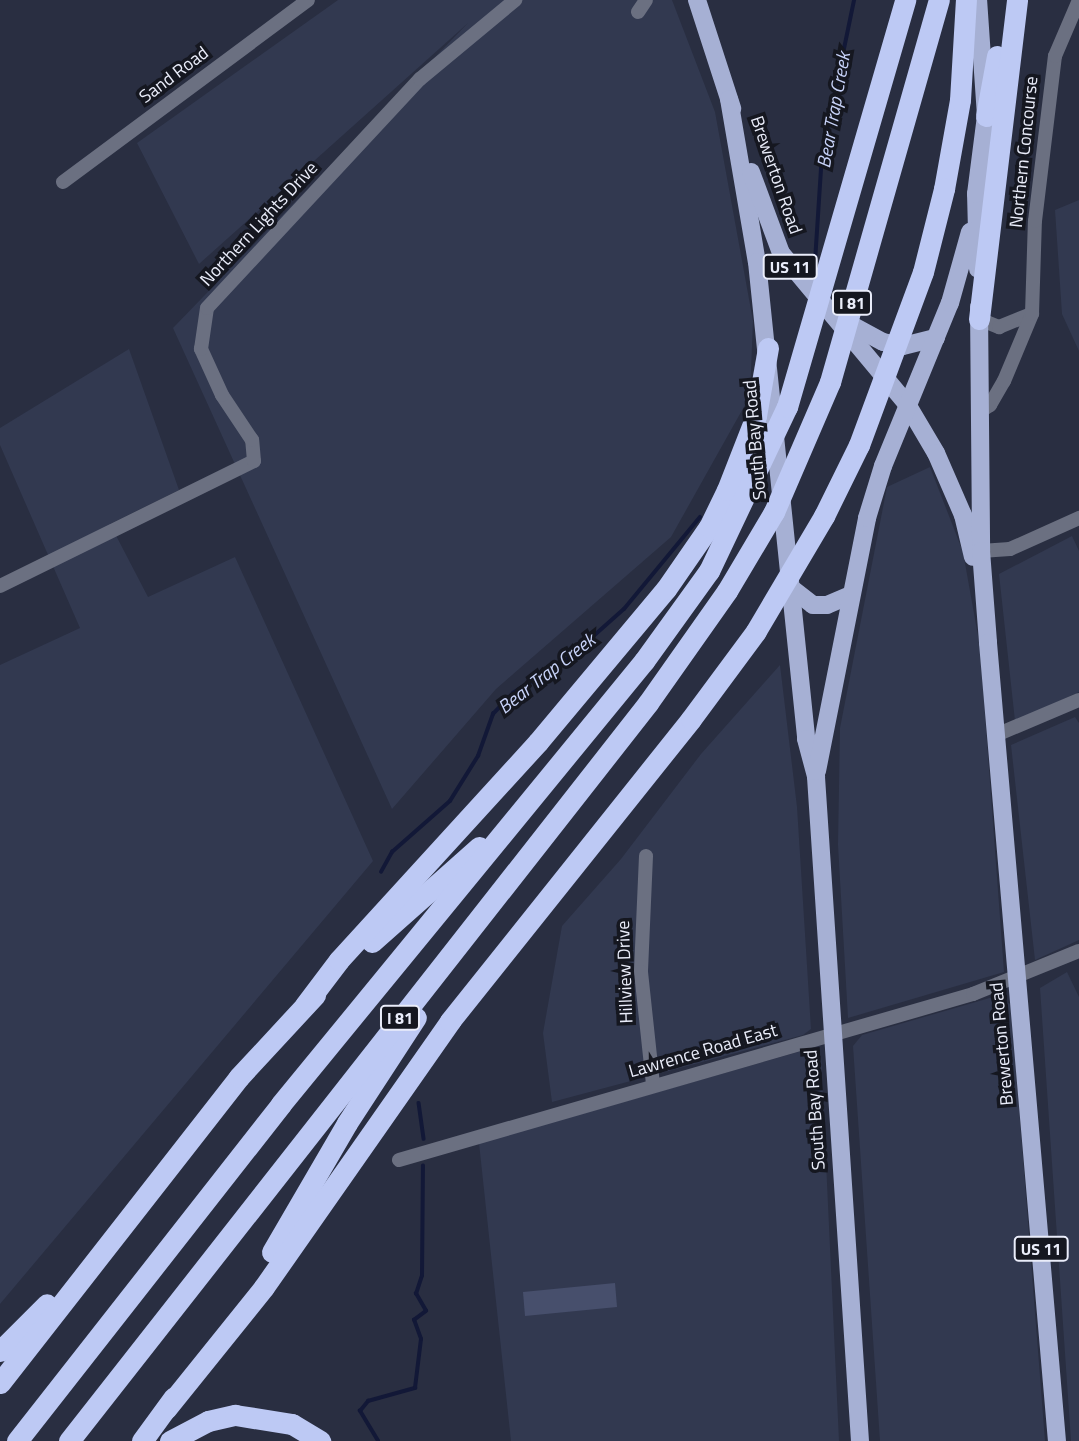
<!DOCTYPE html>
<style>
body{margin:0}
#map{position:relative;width:1079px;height:1441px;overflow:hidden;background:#292e41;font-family:"Titillium Web",sans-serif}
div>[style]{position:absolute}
.built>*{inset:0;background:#323950}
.green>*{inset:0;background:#474f6c}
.stream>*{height:3.5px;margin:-1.75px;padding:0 1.75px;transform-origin:1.75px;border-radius:1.75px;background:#121837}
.minor>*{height:14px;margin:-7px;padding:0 7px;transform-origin:7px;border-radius:7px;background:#6b7081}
.major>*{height:18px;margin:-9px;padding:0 9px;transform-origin:9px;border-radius:9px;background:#a6b0d4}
.highway>*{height:21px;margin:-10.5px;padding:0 10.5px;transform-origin:10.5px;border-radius:10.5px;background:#bdc9f4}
.highway-bridge>*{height:21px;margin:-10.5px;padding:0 10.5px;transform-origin:10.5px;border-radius:10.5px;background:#bdc9f4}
span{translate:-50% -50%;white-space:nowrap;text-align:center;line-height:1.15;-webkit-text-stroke:7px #151720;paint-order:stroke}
.shield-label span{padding:2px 5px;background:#151720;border:2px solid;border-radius:5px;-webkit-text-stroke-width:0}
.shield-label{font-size:16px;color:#eaedfa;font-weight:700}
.street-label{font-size:18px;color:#eaedfa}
.water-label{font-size:19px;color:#c8d3f9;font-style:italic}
</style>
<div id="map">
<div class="built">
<i style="clip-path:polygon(338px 0,672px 0,715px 112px,753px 321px,750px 396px,671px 537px,496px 689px,392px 809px,173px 328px,468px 23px,199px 264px,137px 143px)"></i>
<i style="clip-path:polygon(1079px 200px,1079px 351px,1062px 314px,1055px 210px)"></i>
<i style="clip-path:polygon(129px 349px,179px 490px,110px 524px,148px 597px,235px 557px,373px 861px,0 1304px,0 665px,80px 628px,0 445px,0 428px)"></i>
<i style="clip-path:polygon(930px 467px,963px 552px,980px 647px,1004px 972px,848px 1018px,838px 845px,840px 728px,887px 487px)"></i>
<i style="clip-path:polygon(1072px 536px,1079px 551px,1079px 692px,1015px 721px,999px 574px)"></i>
<i style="clip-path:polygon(780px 665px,797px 807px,811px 1029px,803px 1035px,552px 1102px,543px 1033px,562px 926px,621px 859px,701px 754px)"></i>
<i style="clip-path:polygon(1075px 717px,1079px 723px,1079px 940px,1035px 960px,1011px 745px)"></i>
<i style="clip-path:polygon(1067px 972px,1079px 997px,1079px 1441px,1071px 1441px,1040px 988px)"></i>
<i style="clip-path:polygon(993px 997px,1011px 1004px,1045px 1441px,880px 1441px,853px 1046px,862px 1035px)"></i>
<i style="clip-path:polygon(812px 1048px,821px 1054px,839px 1441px,511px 1441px,479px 1143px)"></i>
</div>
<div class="green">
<i style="clip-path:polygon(615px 1283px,617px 1307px,525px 1316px,523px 1292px)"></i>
</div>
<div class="stream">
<i style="left:815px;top:262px;width:107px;rotate:-86.3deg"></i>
<i style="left:822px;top:155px;width:158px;rotate:-78.3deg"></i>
<i style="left:381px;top:872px;width:23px;rotate:-61deg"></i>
<i style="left:392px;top:852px;width:77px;rotate:-41.3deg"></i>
<i style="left:450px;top:801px;width:53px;rotate:-58.1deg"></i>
<i style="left:478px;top:756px;width:45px;rotate:-70.3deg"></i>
<i style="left:493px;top:714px;width:29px;rotate:-46deg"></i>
<i style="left:513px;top:693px;width:69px;rotate:-32.5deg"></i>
<i style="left:571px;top:656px;width:71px;rotate:-41.6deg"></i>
<i style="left:624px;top:609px;width:119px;rotate:-50.4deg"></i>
<i style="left:419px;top:1103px;width:36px;rotate:82deg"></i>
<i style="left:378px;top:1441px;width:35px;rotate:-121deg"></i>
<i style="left:360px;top:1411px;width:13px;rotate:-51deg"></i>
<i style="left:368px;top:1401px;width:49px;rotate:-15.5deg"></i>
<i style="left:415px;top:1388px;width:49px;rotate:-83deg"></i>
<i style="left:421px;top:1339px;width:20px;rotate:-110deg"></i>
<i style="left:414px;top:1320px;width:15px;rotate:-37deg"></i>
<i style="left:426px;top:1311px;width:20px;rotate:-120deg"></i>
<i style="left:416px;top:1294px;width:19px;rotate:-72deg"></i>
<i style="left:422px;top:1276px;width:110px;rotate:-89.5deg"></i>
</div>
<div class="minor">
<i style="left:638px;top:12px;width:14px;rotate:-56deg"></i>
<i style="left:63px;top:182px;width:305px;rotate:-36.6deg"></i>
<i style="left:979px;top:319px;width:22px;rotate:22deg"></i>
<i style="left:999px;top:327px;width:35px;rotate:-22deg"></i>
<i style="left:979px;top:412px;width:13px;rotate:-32deg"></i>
<i style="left:990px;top:405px;width:28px;rotate:-60deg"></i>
<i style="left:1004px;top:381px;width:73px;rotate:-67.3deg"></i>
<i style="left:1032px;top:314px;width:93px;rotate:-88.2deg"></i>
<i style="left:1035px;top:221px;width:166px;rotate:-83.1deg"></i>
<i style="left:1055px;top:56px;width:61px;rotate:-66.8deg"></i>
<i style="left:981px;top:551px;width:29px;rotate:-4deg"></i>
<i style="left:1010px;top:549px;width:76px;rotate:-24.2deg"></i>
<i style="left:0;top:586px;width:283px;rotate:-26.2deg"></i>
<i style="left:254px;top:461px;width:21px;rotate:-95deg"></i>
<i style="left:252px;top:440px;width:54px;rotate:-123.7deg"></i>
<i style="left:222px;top:395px;width:51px;rotate:-114.5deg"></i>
<i style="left:201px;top:349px;width:41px;rotate:-81.7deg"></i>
<i style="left:207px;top:308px;width:313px;rotate:-47.1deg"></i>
<i style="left:420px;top:79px;width:124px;rotate:-39.7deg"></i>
<i style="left:996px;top:735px;width:90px;rotate:-22.9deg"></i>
<i style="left:646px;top:856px;width:116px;rotate:92.5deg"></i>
<i style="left:641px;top:972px;width:114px;rotate:83.9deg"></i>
<i style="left:399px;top:1160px;width:598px;rotate:-16.13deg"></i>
<i style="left:973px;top:994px;width:114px;rotate:-22.1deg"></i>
</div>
<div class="major">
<i style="left:697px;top:0;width:114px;rotate:72deg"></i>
<i style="left:729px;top:99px;width:165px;rotate:80.3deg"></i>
<i style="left:757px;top:262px;width:480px;rotate:84.1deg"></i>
<i style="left:806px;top:739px;width:39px;rotate:75deg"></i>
<i style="left:816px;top:777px;width:665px;rotate:86.21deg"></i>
<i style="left:751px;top:172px;width:86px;rotate:69.7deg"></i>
<i style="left:781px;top:253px;width:197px;rotate:50.2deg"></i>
<i style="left:907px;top:404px;width:57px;rotate:59.4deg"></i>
<i style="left:936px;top:453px;width:68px;rotate:66.5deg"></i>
<i style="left:963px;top:515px;width:43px;rotate:76.6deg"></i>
<i style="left:978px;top:269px;width:75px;rotate:-91.5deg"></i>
<i style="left:976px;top:194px;width:79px;rotate:-82.7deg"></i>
<i style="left:986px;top:116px;width:116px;rotate:-93.9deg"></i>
<i style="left:979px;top:307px;width:244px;rotate:89.5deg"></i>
<i style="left:981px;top:551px;width:92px;rotate:85.6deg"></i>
<i style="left:988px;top:643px;width:801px;rotate:85.06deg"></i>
<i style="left:844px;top:321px;width:44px;rotate:28.3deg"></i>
<i style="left:883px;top:342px;width:20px;rotate:11deg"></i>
<i style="left:903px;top:346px;width:34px;rotate:-14deg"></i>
<i style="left:790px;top:587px;width:29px;rotate:38deg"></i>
<i style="left:813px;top:605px;width:14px"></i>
<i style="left:827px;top:605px;width:23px;rotate:-23deg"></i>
<i style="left:817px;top:771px;width:258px;rotate:-78.8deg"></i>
<i style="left:867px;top:518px;width:54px;rotate:-72.9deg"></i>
<i style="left:883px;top:466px;width:176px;rotate:-67.7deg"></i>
<i style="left:950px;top:303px;width:74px;rotate:-74.3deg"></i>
</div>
<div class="highway">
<i style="left:986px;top:116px;width:61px;rotate:-79.6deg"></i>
<i style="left:944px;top:189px;width:90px;rotate:-79.8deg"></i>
<i style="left:960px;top:100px;width:100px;rotate:-86.6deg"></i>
<i style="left:979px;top:319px;width:321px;rotate:-83.2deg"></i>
<i style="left:372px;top:942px;width:143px;rotate:-41.6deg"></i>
<i style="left:305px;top:1005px;width:56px;rotate:-52.9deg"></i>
<i style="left:339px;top:960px;width:295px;rotate:-47.6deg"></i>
<i style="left:538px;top:742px;width:199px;rotate:-50.1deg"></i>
<i style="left:666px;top:589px;width:75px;rotate:-55.3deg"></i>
<i style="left:709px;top:527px;width:41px;rotate:-64.1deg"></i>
<i style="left:727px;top:490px;width:79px;rotate:-68.6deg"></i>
<i style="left:756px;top:416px;width:69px;rotate:-80deg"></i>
<i style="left:272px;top:1252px;width:149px;rotate:-59.8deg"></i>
<i style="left:347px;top:1123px;width:126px;rotate:-56.9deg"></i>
<i style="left:0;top:1351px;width:66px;rotate:-45deg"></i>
<i style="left:0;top:1383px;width:388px;rotate:-52deg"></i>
<i style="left:239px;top:1077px;width:112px;rotate:-47.2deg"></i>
<i style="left:166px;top:1409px;width:156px;rotate:-51.2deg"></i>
<i style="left:264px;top:1287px;width:325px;rotate:-55deg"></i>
<i style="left:450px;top:1021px;width:386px;rotate:-51.4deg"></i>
<i style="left:691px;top:719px;width:109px;rotate:-53.5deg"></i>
<i style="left:17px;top:1441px;width:428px;rotate:-51.9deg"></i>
<i style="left:281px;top:1104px;width:573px;rotate:-50.67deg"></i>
<i style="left:644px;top:661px;width:111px;rotate:-54.2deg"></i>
<i style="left:69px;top:1441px;width:938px;rotate:-51.88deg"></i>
<i style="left:648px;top:703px;width:137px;rotate:-54.8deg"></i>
<i style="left:142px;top:1441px;width:54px;rotate:-54deg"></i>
<i style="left:170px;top:1441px;width:43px;rotate:-27.8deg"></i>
<i style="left:208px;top:1421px;width:28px;rotate:-13deg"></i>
<i style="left:235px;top:1415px;width:58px;rotate:9deg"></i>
<i style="left:292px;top:1424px;width:33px;rotate:31deg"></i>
</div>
<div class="highway-bridge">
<i style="left:709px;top:571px;width:182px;rotate:-64.6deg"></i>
<i style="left:787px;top:407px;width:424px;rotate:-73.8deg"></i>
<i style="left:727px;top:591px;width:92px;rotate:-59.3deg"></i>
<i style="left:774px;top:512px;width:142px;rotate:-66.7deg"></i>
<i style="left:830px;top:382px;width:397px;rotate:-74.1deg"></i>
<i style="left:756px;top:631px;width:134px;rotate:-59.4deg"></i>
<i style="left:824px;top:516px;width:79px;rotate:-63.8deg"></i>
<i style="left:859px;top:445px;width:184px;rotate:-69.7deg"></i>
<i style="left:923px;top:272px;width:86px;rotate:-75.8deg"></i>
</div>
<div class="shield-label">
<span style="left:790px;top:267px">US 11</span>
<span style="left:852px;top:303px">I 81</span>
<span style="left:400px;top:1018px">I 81</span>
<span style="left:1041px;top:1249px">US 11</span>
</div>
<div class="street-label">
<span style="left:174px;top:75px;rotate:-37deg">Sand Road</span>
<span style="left:1024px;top:152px;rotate:-84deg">Northern Concourse</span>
<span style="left:776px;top:175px;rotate:71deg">Brewerton Road</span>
<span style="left:259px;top:224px;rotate:-47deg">Northern Lights Drive</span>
<span style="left:755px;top:440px;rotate:-95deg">South Bay Road</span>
<span style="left:625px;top:972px;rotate:-92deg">Hillview Drive</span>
<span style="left:1002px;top:1044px;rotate:-95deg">Brewerton Road</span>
<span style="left:703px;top:1051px;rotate:-16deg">Lawrence Road East</span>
<span style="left:815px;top:1110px;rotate:-94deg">South Bay Road</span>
</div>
<div class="water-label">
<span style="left:833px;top:110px;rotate:-80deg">Bear Trap Creek</span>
<span style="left:546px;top:673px;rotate:-38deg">Bear Trap Creek</span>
</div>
</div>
